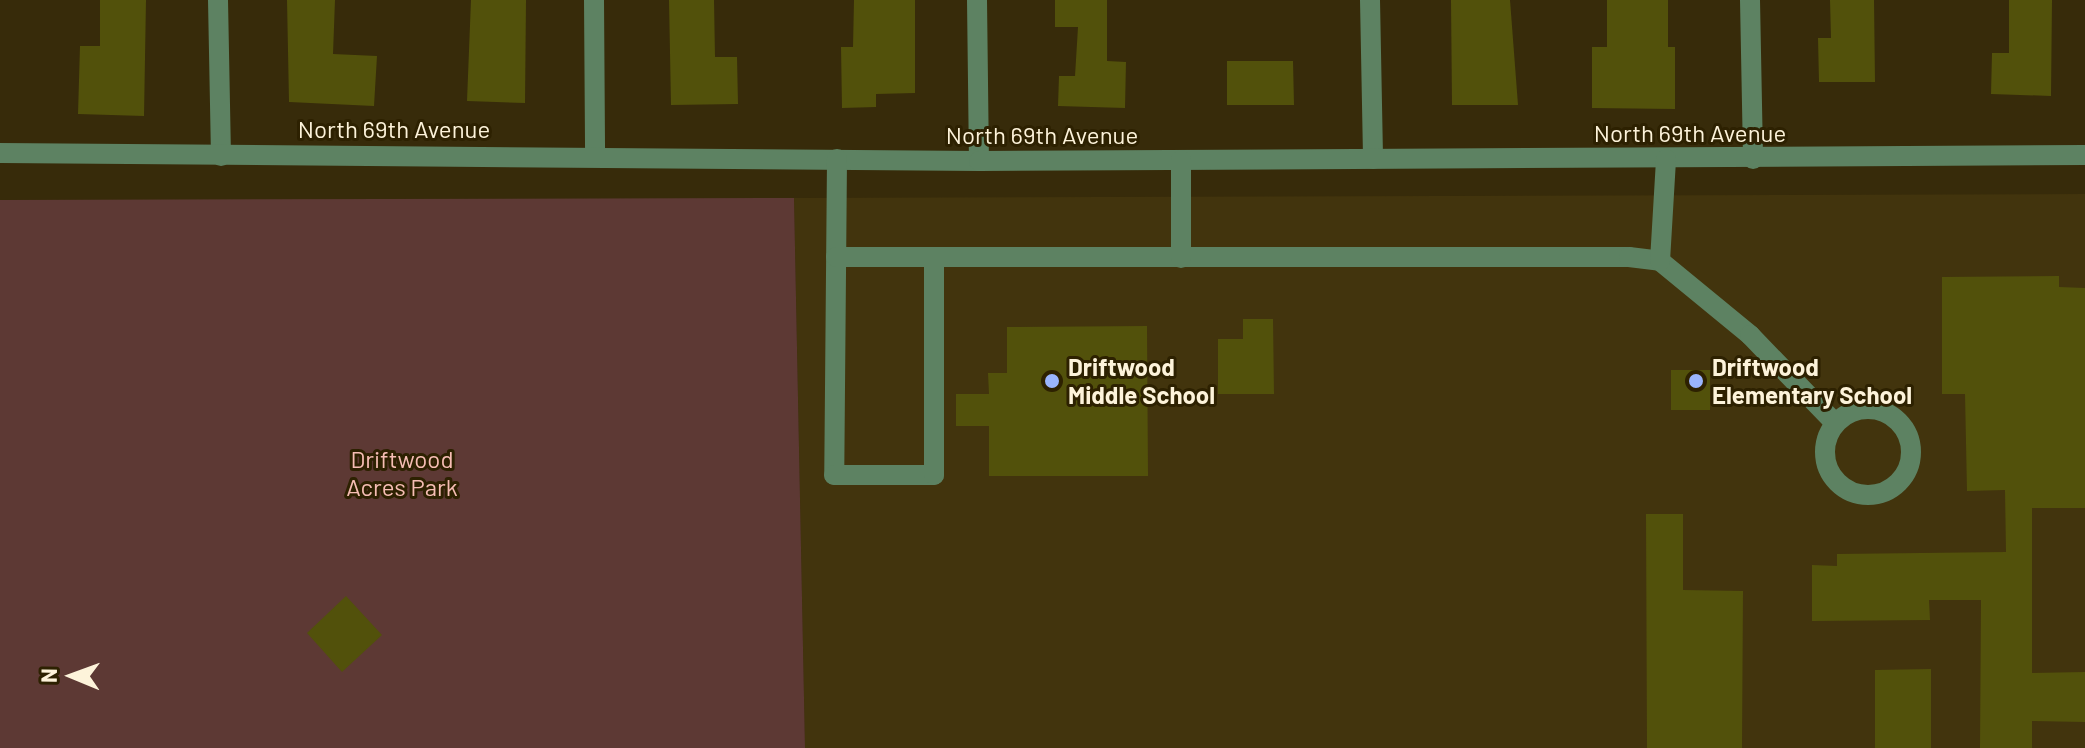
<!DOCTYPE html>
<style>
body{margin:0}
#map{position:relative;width:2085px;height:748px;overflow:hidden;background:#372b0a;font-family:Barlow,sans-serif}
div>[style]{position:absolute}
.built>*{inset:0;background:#42340d}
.green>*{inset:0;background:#5d3934}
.building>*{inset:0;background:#52510b}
.minor>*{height:20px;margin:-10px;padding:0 10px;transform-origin:10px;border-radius:10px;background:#5d8262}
.minor>.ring{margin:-10px;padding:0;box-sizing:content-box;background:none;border:20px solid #5d8262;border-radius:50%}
.dots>*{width:22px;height:22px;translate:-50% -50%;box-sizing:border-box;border:4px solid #2d2101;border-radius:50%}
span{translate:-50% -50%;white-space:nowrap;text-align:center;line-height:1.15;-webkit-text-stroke:6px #2d2101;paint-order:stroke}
.street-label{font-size:24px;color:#fdf3da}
.poi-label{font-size:24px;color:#fdf3da;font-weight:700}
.left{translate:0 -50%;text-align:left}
.park-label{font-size:24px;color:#f6bdb4}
.north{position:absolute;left:32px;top:636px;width:80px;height:80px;-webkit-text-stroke:6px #2d2101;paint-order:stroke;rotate:271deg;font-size:22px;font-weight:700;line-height:32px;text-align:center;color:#fdf3da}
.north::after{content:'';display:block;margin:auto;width:28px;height:36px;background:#fdf3da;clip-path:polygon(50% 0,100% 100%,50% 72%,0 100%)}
</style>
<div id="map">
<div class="built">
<i style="clip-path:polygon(2085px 194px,2085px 748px,805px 748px,794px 198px)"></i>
</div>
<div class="green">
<i style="clip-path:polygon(794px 198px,805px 748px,0 748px,0 200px)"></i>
</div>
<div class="building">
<i style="clip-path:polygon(100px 0,146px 0,144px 116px,78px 114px,80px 46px,100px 46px)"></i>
<i style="clip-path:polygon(287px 0,335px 0,333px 54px,377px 56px,374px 106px,289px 102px)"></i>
<i style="clip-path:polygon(471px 0,526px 0,525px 103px,467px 101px)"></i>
<i style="clip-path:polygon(669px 0,714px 0,715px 57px,737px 57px,738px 104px,671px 105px)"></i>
<i style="clip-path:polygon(854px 0,915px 0,915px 93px,876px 94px,876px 107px,842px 108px,841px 47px,853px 47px)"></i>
<i style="clip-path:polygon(1055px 0,1107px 0,1107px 61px,1126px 62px,1125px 108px,1058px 106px,1059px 76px,1075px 76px,1078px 27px,1055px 27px)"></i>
<i style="clip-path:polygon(1451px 0,1510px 0,1518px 105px,1452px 105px)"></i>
<i style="clip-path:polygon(1607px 0,1668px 0,1668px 47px,1675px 47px,1675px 109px,1592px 108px,1592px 47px,1607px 47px)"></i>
<i style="clip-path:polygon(1830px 0,1874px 0,1875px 82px,1819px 82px,1818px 38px,1831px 38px)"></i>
<i style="clip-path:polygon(2009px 0,2052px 0,2051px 96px,1991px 94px,1992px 53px,2009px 53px)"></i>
<i style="clip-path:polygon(1227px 61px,1293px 61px,1294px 105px,1227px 105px)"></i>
<i style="clip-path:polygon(2059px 276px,2059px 287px,2085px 288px,2085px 508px,2032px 508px,2032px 673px,2085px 672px,2085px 722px,2032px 721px,2032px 748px,1980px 748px,1981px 600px,1929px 600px,1930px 620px,1812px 621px,1812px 565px,1837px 566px,1837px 554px,2006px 552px,2005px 490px,1967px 491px,1965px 394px,1942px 394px,1942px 277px)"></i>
<i style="clip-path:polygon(1243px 319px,1273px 319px,1274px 394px,1218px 394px,1218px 339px,1243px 339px)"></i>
<i style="clip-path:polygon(1147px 326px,1148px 476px,989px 476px,989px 426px,956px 426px,956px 394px,989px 394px,988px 373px,1007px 373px,1007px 327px)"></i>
<i style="clip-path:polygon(1671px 370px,1710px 370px,1710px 410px,1671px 410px)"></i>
<i style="clip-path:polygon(1646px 514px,1683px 514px,1683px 590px,1743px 591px,1742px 748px,1647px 748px)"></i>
<i style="clip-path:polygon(346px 596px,382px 635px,342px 672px,307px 633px)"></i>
<i style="clip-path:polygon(1931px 669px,1931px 748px,1875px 748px,1875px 670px)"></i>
</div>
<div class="minor">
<i style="left:218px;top:0;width:156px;rotate:88.9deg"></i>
<i style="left:594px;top:0;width:155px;rotate:89.6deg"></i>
<i style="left:977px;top:0;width:161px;rotate:89.3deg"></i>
<i style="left:1370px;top:0;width:159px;rotate:88.9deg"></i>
<i style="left:1750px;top:0;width:159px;rotate:88.9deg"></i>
<i style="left:0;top:153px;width:979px;rotate:0.47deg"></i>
<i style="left:979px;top:161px;width:1106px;rotate:-0.31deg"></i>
<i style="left:837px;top:159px;width:316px;rotate:90.5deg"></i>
<i style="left:834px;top:475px;width:100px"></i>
<i style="left:934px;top:475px;width:216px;rotate:-90deg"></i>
<i style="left:836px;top:257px;width:793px"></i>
<i style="left:1629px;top:257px;width:31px;rotate:7deg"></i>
<i style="left:1660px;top:261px;width:117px;rotate:39.4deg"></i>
<i style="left:1750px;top:335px;width:122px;rotate:46deg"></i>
<i style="left:1181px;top:258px;width:98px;rotate:-90deg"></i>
<i style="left:1660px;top:261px;width:102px;rotate:-86.6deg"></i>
<i class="ring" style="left:1825px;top:409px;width:66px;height:66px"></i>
</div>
<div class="dots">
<i style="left:1052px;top:381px;background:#9ab5fd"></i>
<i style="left:1696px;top:381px;background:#9ab5fd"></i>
</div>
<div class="street-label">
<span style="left:394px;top:129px">North 69th Avenue</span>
<span style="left:1690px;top:133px">North 69th Avenue</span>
<span style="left:1042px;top:135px">North 69th Avenue</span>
</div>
<div class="poi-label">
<span class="left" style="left:1068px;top:381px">Driftwood<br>Middle School</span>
<span class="left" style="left:1712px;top:381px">Driftwood<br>Elementary School</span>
</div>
<div class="park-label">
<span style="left:402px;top:473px">Driftwood<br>Acres Park</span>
</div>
<div class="north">N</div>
</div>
